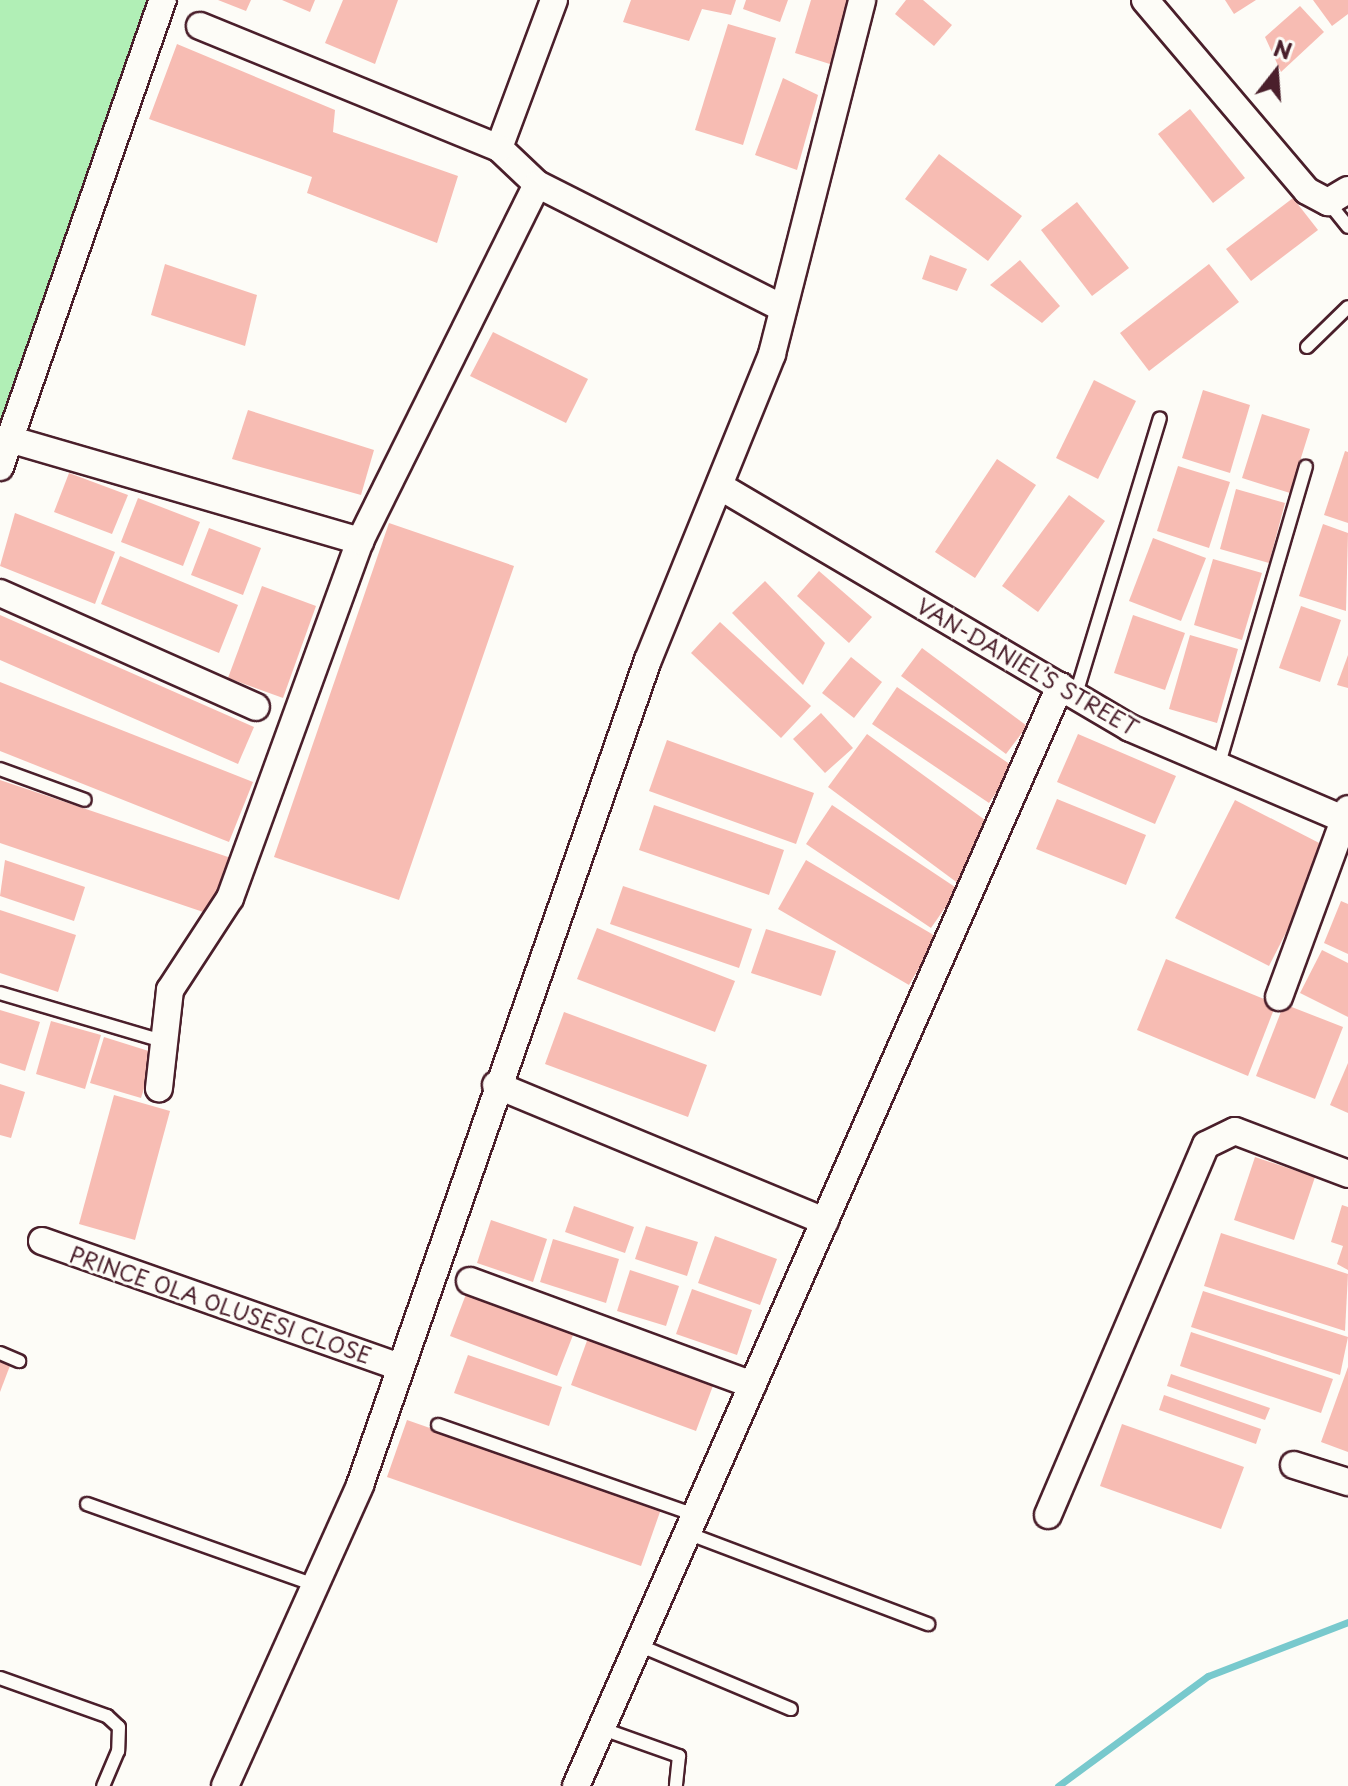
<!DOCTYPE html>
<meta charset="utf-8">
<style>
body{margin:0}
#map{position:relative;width:1348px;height:1786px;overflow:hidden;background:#fdfcf7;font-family:"Playpen Sans",sans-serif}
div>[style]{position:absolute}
.green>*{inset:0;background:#b1efb6}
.stream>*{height:7px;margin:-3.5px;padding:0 3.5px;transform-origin:3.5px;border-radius:3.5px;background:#78c9cd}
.building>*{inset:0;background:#f7bcb3}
.roads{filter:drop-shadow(2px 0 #4a1f2b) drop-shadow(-2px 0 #4a1f2b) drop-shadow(0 2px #4a1f2b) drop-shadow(0 -2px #4a1f2b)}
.lane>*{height:12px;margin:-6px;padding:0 6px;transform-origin:6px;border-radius:6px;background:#fdfcf7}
.street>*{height:26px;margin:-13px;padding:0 13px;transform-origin:13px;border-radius:13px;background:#fdfcf7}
span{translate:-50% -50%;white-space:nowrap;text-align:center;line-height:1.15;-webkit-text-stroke:6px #fdfcf7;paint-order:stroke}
.street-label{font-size:22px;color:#4a1f2b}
.north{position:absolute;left:1236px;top:32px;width:80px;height:80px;-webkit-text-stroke:6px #fdfcf7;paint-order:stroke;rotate:17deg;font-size:22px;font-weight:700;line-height:32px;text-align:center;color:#4a1f2b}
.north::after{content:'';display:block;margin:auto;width:28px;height:36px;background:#4a1f2b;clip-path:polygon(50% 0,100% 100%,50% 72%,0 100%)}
</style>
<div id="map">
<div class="green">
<i style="clip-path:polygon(0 0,156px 0,0 438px)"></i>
</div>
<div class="stream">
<i style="left:1058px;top:1786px;width:186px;rotate:-36.3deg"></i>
<i style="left:1208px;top:1676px;width:150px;rotate:-21.1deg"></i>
</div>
<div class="building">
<i style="clip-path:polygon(218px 0,251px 0,246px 11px)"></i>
<i style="clip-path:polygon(282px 0,315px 0,310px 12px)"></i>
<i style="clip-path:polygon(343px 0,398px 0,375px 64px,325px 43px)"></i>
<i style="clip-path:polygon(631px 0,736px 0,731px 15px,702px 9px,689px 41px,623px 22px)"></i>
<i style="clip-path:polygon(746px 0,788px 0,780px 22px,743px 9px)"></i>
<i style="clip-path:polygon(811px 0,853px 0,833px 65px,795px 53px)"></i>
<i style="clip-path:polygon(906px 0,923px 0,952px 25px,934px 46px,895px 14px)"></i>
<i style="clip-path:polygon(1225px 0,1256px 0,1234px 14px)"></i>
<i style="clip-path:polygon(1313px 0,1348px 0,1348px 14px,1332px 26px)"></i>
<i style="clip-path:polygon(1300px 6px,1324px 32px,1281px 72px,1265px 37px)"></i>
<i style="clip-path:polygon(728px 24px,776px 38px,743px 145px,695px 130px)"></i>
<i style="clip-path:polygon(177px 44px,335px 110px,333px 132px,458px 176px,437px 243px,307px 193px,312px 177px,149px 119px)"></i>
<i style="clip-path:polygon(783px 78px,818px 95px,797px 170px,755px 155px)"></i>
<i style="clip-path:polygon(1190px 109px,1245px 178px,1213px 203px,1158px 134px)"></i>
<i style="clip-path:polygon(939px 154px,1022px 216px,988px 261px,905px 199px)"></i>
<i style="clip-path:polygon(1293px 198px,1318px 230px,1251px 281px,1226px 249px)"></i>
<i style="clip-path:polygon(1077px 202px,1129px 268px,1092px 296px,1041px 230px)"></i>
<i style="clip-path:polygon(930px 255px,967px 269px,957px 291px,922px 279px)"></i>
<i style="clip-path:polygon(1020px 260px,1060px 306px,1042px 323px,990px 285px)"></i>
<i style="clip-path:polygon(165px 264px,257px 295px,245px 346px,151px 315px)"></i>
<i style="clip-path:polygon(1209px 264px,1239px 302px,1149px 371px,1120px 333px)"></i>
<i style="clip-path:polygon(493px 332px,588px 379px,566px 423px,470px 376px)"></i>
<i style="clip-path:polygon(1094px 380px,1136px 401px,1098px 479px,1056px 458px)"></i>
<i style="clip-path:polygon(1203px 390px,1250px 405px,1230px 473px,1182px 458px)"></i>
<i style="clip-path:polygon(248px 410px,374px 450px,361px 495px,232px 459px)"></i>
<i style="clip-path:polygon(1262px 414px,1310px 429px,1290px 493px,1242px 478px)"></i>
<i style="clip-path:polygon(1345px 451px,1348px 452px,1348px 523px,1324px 515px)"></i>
<i style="clip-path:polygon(997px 459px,1036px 485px,975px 578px,935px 552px)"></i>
<i style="clip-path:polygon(1178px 466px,1230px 482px,1209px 548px,1157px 531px)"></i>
<i style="clip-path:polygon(69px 473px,128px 495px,112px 534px,54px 512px)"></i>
<i style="clip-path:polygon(1236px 489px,1285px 503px,1269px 563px,1220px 549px)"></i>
<i style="clip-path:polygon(1069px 495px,1105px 521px,1038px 612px,1002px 586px)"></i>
<i style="clip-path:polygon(138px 498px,200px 522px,183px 566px,121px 542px)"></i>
<i style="clip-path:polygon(15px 513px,115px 552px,95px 604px,0 566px)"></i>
<i style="clip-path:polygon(389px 523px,514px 566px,399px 900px,274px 857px)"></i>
<i style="clip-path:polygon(1323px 524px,1348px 533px,1346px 611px,1299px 596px)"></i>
<i style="clip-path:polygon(209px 528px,261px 548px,243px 595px,191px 575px)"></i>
<i style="clip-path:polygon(1153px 538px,1206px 558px,1181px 621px,1129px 601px)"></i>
<i style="clip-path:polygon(120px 556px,238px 605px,219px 653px,101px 604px)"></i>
<i style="clip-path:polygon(1213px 559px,1262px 573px,1242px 640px,1194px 625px)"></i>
<i style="clip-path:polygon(819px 571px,872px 617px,849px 643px,797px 596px)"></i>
<i style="clip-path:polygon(765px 581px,825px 643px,803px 685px,732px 613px)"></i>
<i style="clip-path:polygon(262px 586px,316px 606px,283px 698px,228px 678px)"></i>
<i style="clip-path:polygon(1301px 606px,1341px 620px,1320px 682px,1279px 668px)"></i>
<i style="clip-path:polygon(0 615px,254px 727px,238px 764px,0 660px)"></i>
<i style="clip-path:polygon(1133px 615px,1185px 633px,1165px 690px,1114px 673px)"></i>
<i style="clip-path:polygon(720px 622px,811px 706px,781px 738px,691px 653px)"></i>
<i style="clip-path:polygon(1190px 635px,1238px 649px,1217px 723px,1169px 709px)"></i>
<i style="clip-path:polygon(922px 648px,1027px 726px,1006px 754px,901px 676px)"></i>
<i style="clip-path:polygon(1348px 655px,1348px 688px,1337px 685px)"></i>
<i style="clip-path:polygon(851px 657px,882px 682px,854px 718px,822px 693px)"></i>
<i style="clip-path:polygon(0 682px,253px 782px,229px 842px,0 751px)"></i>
<i style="clip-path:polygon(897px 687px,1014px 767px,989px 803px,872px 724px)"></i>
<i style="clip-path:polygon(821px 713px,853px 748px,825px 773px,793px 739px)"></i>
<i style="clip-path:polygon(867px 734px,985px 820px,959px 884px,828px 787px)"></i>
<i style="clip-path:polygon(1078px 734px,1176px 776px,1155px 824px,1057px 782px)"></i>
<i style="clip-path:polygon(667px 740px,814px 793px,796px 844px,649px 791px)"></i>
<i style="clip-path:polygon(0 780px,231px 858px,212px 915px,0 843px)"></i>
<i style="clip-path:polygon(1057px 799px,1146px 835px,1126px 885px,1036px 849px)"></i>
<i style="clip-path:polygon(1235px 800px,1329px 848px,1269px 966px,1175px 918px)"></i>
<i style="clip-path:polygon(654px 805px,784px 850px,769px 895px,639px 850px)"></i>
<i style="clip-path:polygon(832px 805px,958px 889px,931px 928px,806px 844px)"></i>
<i style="clip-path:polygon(5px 860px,85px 887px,74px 921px,0 896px)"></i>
<i style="clip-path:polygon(806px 860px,937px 937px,909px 985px,778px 909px)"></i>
<i style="clip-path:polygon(623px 886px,752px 929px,739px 968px,610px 924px)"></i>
<i style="clip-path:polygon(1341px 901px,1348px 904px,1348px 954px,1324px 943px)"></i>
<i style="clip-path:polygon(0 910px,76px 935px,58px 992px,0 973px)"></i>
<i style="clip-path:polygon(597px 928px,735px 981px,715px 1032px,577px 979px)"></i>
<i style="clip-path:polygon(766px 929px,836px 951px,821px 996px,751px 973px)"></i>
<i style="clip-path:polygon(1322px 950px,1348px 963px,1348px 1017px,1300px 993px)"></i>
<i style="clip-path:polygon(1166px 959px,1276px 1004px,1248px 1076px,1137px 1030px)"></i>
<i style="clip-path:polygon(1284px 1004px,1343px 1027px,1315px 1099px,1256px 1076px)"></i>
<i style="clip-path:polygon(0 1010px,40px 1022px,25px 1071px,0 1063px)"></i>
<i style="clip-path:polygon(564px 1012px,707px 1065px,688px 1117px,545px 1064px)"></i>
<i style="clip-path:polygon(51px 1021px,101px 1035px,85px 1089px,36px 1074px)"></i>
<i style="clip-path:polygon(104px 1037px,155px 1053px,141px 1098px,90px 1083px)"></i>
<i style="clip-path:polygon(1348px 1063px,1348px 1113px,1330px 1105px)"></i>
<i style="clip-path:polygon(0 1084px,25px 1092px,11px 1138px,0 1135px)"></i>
<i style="clip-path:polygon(114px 1095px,170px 1111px,135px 1240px,79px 1224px)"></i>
<i style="clip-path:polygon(1255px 1157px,1315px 1177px,1294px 1240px,1234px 1220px)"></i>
<i style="clip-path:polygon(1342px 1205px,1348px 1207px,1348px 1270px,1337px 1264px,1343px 1246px,1331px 1242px)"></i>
<i style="clip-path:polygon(574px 1206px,634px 1227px,625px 1253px,565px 1232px)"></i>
<i style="clip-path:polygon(491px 1220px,547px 1239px,533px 1282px,477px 1263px)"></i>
<i style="clip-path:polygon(646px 1226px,698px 1242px,687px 1276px,635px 1259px)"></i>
<i style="clip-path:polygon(1221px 1233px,1348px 1274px,1345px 1331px,1204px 1286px)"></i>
<i style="clip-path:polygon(715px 1236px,777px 1259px,760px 1305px,698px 1283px)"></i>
<i style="clip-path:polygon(553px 1239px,619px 1259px,606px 1303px,540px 1282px)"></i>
<i style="clip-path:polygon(630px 1270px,679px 1286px,666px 1326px,617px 1311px)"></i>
<i style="clip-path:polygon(468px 1289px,575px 1330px,557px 1376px,450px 1336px)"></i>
<i style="clip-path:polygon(692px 1289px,752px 1310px,737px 1355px,676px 1334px)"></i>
<i style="clip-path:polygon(1203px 1291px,1348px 1337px,1340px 1375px,1191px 1327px)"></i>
<i style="clip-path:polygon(1191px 1332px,1333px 1379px,1321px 1413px,1180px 1366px)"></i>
<i style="clip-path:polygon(588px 1338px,714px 1383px,696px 1431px,571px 1385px)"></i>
<i style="clip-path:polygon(468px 1355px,562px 1387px,549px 1426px,454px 1393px)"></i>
<i style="clip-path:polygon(0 1359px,11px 1363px,0 1392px)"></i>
<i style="clip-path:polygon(1348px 1367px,1348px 1452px,1321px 1442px)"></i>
<i style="clip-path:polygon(1171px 1374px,1270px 1408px,1265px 1420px,1167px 1386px)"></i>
<i style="clip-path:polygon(1164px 1395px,1261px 1429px,1256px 1444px,1159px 1410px)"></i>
<i style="clip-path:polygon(407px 1420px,661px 1509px,641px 1566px,387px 1477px)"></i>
<i style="clip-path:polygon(1122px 1424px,1244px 1467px,1221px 1529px,1100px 1486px)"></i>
</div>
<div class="roads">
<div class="lane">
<i style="left:1328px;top:202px;width:32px;rotate:51deg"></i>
<i style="left:1307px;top:347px;width:57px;rotate:-44.3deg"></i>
<i style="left:1076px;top:694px;width:288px;rotate:-73.1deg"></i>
<i style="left:1218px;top:767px;width:313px;rotate:-73.7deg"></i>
<i style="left:0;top:769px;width:90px;rotate:20deg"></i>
<i style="left:0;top:993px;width:166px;rotate:16.5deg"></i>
<i style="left:0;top:1353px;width:21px;rotate:23deg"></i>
<i style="left:438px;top:1425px;width:269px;rotate:19.3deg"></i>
<i style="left:87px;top:1504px;width:239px;rotate:19.6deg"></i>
<i style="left:687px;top:1533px;width:258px;rotate:20.7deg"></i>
<i style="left:636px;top:1644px;width:168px;rotate:22.8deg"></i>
<i style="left:0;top:1678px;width:114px;rotate:19.6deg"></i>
<i style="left:107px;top:1716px;width:16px;rotate:43deg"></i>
<i style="left:119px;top:1727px;width:24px;rotate:92deg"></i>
<i style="left:118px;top:1751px;width:38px;rotate:113deg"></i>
<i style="left:600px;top:1728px;width:84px;rotate:19.5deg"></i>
<i style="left:679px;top:1756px;width:30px;rotate:96deg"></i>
</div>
<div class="street">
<i style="left:554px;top:0;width:158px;rotate:110.4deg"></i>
<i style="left:499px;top:148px;width:52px;rotate:43.5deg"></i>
<i style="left:537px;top:184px;width:275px;rotate:26.8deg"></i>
<i style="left:1145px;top:0;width:250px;rotate:49.7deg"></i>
<i style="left:1307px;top:191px;width:24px;rotate:28deg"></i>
<i style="left:1328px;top:202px;width:23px;rotate:-31deg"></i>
<i style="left:200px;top:26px;width:323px;rotate:22.2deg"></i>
<i style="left:9px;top:439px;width:366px;rotate:16.2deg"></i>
<i style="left:360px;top:541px;width:380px;rotate:110deg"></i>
<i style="left:230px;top:898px;width:110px;rotate:123.1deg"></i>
<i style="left:170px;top:990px;width:99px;rotate:96.4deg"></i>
<i style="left:0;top:467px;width:495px;rotate:-70.8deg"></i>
<i style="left:721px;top:487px;width:475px;rotate:30.5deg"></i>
<i style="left:1130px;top:728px;width:237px;rotate:23.1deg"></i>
<i style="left:360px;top:541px;width:398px;rotate:-63.6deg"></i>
<i style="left:0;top:593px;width:280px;rotate:24deg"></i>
<i style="left:1279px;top:997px;width:200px;rotate:-69.8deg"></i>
<i style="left:496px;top:1085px;width:356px;rotate:22.5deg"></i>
<i style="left:42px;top:1241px;width:380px;rotate:19.4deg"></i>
<i style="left:470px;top:1281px;width:301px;rotate:20.2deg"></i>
<i style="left:1294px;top:1465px;width:57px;rotate:17.5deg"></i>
<i style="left:1048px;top:1515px;width:402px;rotate:-66.9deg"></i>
<i style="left:1206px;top:1145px;width:32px;rotate:-26deg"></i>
<i style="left:1235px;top:1131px;width:121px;rotate:20.8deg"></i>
<i style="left:225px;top:1786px;width:330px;rotate:-65.8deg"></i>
<i style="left:360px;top:1485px;width:874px;rotate:-70.76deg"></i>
<i style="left:648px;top:660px;width:330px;rotate:-67.9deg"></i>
<i style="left:772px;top:354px;width:365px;rotate:-75.7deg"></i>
<i style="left:576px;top:1786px;width:1202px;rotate:-66.25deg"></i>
</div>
</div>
<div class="street-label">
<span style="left:1028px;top:666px;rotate:30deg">VAN-DANIEL’S STREET</span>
<span style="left:221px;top:1304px;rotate:19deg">PRINCE OLA OLUSESI CLOSE</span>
</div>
<div class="north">N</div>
</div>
